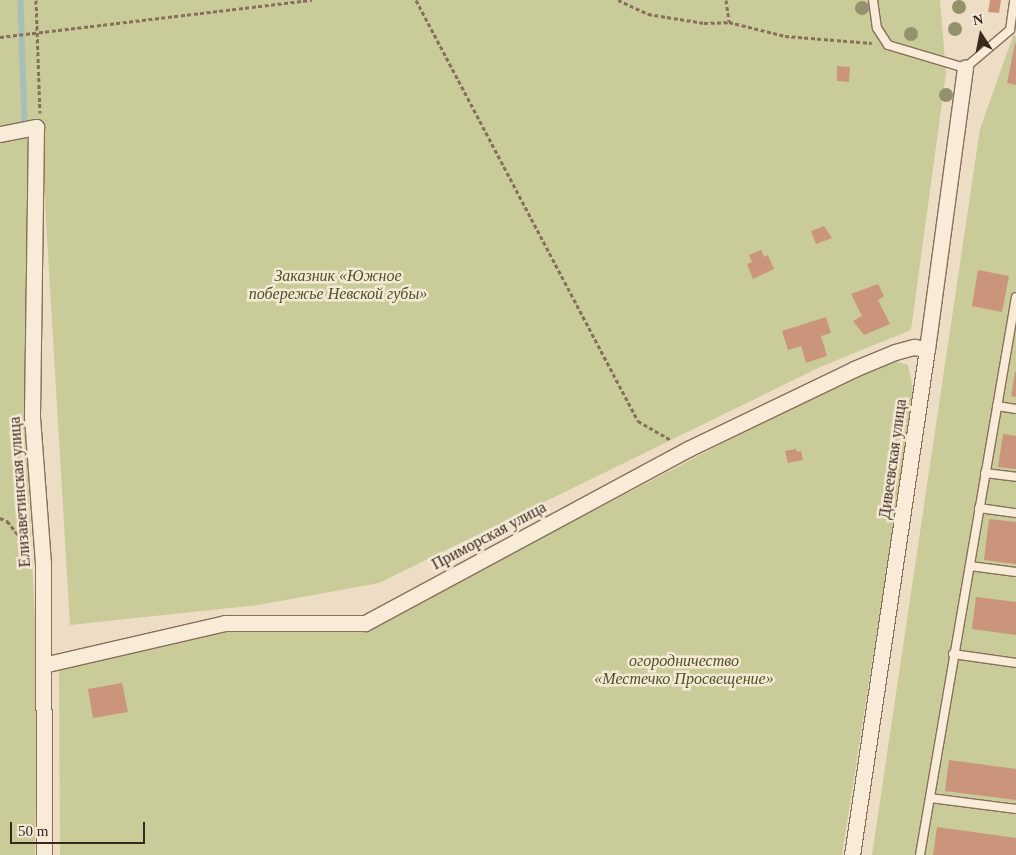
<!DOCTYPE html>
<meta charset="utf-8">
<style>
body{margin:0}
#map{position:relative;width:1016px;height:855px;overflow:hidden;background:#edddc4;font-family:Georgia,serif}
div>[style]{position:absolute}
.green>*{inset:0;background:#c9cb99}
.stream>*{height:5.5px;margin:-2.75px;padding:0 2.75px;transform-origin:2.75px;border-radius:2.75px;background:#a6c0b6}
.building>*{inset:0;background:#ca957b}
.path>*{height:3px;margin-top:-1.5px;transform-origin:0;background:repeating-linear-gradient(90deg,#876f5b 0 4px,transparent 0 6.5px)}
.roads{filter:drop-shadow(1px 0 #876f5b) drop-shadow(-1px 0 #876f5b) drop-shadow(0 1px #876f5b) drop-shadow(0 -1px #876f5b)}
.service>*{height:8px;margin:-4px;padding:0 4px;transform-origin:4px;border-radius:4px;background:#f8ebd7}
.minor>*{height:15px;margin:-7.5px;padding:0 7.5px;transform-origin:7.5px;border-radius:7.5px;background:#f8ebd7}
.trees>*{width:14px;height:14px;margin:-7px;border-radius:50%;background:#94916d}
span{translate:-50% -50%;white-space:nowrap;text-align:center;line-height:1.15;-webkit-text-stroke:5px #f5e8d4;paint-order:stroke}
.park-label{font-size:16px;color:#4c5326;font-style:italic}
.street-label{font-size:16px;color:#38291f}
.north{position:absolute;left:956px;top:10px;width:50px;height:50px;-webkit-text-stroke:4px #f5e8d4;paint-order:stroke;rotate:349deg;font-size:14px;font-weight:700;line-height:20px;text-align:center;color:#38291f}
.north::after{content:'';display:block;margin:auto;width:18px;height:22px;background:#38291f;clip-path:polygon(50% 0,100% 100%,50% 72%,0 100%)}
.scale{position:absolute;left:10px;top:822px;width:135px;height:22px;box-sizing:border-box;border:2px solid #38291f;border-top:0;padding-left:6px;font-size:15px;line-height:18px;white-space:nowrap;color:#38291f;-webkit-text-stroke:4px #f5e8d4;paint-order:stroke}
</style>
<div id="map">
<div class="green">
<i style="clip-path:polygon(0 0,940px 0,946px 73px,911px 330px,820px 367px,379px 583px,258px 605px,70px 625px,40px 119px,0 126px)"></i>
<i style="clip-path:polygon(1013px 36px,1016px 36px,1016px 855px,872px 855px,980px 129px)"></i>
<i style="clip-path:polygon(31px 134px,25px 413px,38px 683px,35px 855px,0 855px,0 140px)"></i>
<i style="clip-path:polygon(893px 360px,908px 365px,914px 393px,842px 855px,60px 855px,59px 668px,224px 631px,362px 632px,855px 374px)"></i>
</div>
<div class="stream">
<i style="left:21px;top:0;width:125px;rotate:88.2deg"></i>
</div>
<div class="building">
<i style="clip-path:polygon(990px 0,1001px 0,999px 13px,988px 12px)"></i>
<i style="clip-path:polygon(1015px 43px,1016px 43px,1016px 85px,1007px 83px)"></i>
<i style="clip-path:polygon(837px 66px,850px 67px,849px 82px,837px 81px)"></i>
<i style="clip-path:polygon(824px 226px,832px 238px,816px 244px,811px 231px)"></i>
<i style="clip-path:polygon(761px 250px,764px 257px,768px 255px,774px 269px,753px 279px,747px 264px,752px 262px,749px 255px)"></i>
<i style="clip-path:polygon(978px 270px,1009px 276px,1002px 312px,972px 306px)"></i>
<i style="clip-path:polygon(878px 284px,884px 296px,878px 300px,890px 324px,864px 335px,853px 321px,862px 316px,851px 294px)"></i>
<i style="clip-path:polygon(826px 317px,831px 333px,821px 336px,827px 356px,806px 363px,801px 346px,788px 350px,782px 331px)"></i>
<i style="clip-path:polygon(1015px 372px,1016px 372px,1016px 397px,1011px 396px)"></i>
<i style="clip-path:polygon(1003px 434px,1016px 436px,1016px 469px,998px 467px)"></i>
<i style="clip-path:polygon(796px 449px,797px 452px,801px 451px,803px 460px,788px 463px,785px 451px)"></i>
<i style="clip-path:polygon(989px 519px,1016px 522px,1016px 564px,984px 560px)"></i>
<i style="clip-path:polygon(976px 597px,1016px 602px,1016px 635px,972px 629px)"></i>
<i style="clip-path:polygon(122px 683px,128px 712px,93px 718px,88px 689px)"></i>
<i style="clip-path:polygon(949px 760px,1016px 769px,1016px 800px,945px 791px)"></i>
<i style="clip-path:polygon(937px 827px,1016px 838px,1016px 855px,933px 855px)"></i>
</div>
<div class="path">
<i style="left:36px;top:0;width:113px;rotate:88deg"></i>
<i style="left:416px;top:0;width:476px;rotate:62.2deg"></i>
<i style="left:638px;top:421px;width:38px;rotate:30deg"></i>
<i style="left:618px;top:0;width:33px;rotate:25deg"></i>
<i style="left:648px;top:14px;width:57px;rotate:9.1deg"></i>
<i style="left:704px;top:23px;width:25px;rotate:-2deg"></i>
<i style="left:726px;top:0;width:22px;rotate:82deg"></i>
<i style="left:729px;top:22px;width:58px;rotate:14deg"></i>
<i style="left:785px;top:36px;width:87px;rotate:4.6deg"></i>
<i style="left:0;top:37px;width:314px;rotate:-6.8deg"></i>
<i style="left:0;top:518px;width:8px;rotate:23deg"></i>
<i style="left:7px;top:521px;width:28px;rotate:51deg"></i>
</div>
<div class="roads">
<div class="service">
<i style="left:873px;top:0;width:28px;rotate:82deg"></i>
<i style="left:877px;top:28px;width:20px;rotate:57deg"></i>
<i style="left:888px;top:45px;width:80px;rotate:16.6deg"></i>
<i style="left:965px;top:68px;width:59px;rotate:-40.2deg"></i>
<i style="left:1010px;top:30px;width:30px;rotate:-82deg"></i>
<i style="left:997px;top:406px;width:19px;rotate:9deg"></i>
<i style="left:985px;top:473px;width:31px;rotate:7deg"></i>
<i style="left:979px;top:508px;width:37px;rotate:8deg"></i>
<i style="left:970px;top:566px;width:46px;rotate:7.4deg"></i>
<i style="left:953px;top:654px;width:64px;rotate:8.1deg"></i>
<i style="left:930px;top:798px;width:87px;rotate:7.3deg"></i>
<i style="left:920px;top:855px;width:566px;rotate:-80.24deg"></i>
</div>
<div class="minor">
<i style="left:0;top:134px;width:37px;rotate:-11deg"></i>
<i style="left:36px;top:127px;width:290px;rotate:90.8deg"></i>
<i style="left:32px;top:417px;width:147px;rotate:85.7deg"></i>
<i style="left:43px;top:564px;width:291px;rotate:89.8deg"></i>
<i style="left:43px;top:665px;width:187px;rotate:-13deg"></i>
<i style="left:225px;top:623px;width:140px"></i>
<i style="left:365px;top:623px;width:367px;rotate:-28.3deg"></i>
<i style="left:688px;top:449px;width:184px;rotate:-25.7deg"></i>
<i style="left:854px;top:369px;width:44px;rotate:-22.5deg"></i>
<i style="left:895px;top:352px;width:20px;rotate:-15deg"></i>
<i style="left:914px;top:347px;width:13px;rotate:9deg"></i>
<i style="left:852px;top:855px;width:512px;rotate:-81.57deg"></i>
<i style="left:927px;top:349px;width:284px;rotate:-82.3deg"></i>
</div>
</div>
<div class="trees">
<i style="left:959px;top:7px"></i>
<i style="left:862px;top:8px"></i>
<i style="left:955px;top:29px"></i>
<i style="left:911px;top:34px"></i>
<i style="left:946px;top:95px"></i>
</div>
<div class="park-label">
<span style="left:338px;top:285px">Заказник «Южное<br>побережье Невской губы»</span>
<span style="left:684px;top:670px">огородничество<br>«Местечко Просвещение»</span>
</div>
<div class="street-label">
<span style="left:893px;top:459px;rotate:-82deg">Дивеевская улица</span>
<span style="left:20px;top:492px;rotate:-94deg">Елизаветинская улица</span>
<span style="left:489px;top:536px;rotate:-28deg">Приморская улица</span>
</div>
<div class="north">N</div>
<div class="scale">50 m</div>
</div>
